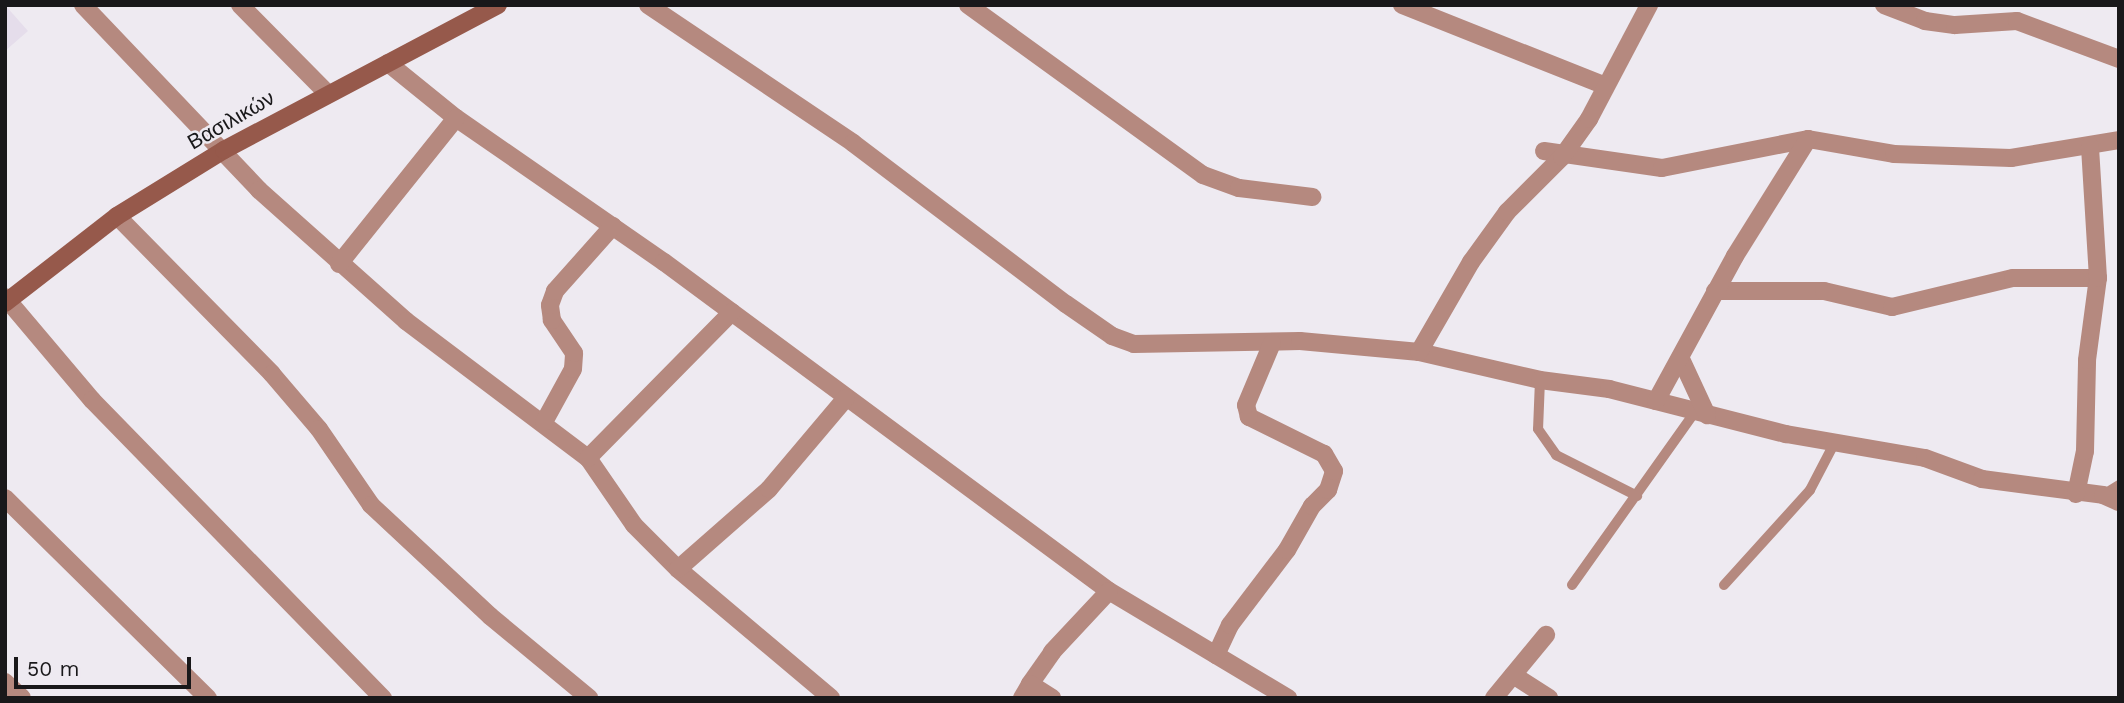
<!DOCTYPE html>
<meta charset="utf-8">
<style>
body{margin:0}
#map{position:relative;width:2124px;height:703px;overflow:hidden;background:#eeeaf1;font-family:"Work Sans",sans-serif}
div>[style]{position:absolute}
.built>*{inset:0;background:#e5ddeb}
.lane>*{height:10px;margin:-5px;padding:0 5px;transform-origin:5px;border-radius:5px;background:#b5897f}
.street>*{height:18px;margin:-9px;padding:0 9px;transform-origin:9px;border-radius:9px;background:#b5897f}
.secondary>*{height:18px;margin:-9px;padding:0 9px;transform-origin:9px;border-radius:9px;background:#96594b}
span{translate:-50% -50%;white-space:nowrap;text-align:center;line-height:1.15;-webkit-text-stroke:5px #eeeaf1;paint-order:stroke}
.street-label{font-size:21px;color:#19181a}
.frame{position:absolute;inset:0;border:7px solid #19181a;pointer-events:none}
.scale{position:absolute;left:14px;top:657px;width:177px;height:32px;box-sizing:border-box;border:4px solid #19181a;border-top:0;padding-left:9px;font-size:21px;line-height:24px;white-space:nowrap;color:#19181a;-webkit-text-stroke:5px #eeeaf1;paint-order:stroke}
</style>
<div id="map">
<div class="built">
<i style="clip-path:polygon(5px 5px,28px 31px,5px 51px)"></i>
</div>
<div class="lane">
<i style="left:1540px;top:380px;width:49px;rotate:92.3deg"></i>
<i style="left:1538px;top:429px;width:32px;rotate:55deg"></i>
<i style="left:1556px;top:455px;width:91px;rotate:26.8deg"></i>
<i style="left:2103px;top:495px;width:19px;rotate:-32deg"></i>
<i style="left:1572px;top:585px;width:212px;rotate:-54.6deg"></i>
<i style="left:1724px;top:585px;width:128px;rotate:-47.8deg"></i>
<i style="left:1810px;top:490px;width:54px;rotate:-62.5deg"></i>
</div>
<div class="street">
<i style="left:83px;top:5px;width:255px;rotate:46.4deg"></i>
<i style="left:259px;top:190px;width:197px;rotate:41.7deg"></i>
<i style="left:406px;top:321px;width:228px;rotate:37deg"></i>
<i style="left:588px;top:458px;width:81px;rotate:55.5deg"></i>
<i style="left:634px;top:525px;width:62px;rotate:45deg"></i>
<i style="left:678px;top:569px;width:200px;rotate:40.1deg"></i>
<i style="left:240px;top:5px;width:125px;rotate:45.3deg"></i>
<i style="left:648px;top:5px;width:247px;rotate:33.9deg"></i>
<i style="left:853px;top:143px;width:267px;rotate:37.1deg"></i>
<i style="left:1066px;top:304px;width:56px;rotate:34.8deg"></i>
<i style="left:1112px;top:336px;width:23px;rotate:20deg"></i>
<i style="left:1134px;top:344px;width:166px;rotate:-1deg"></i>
<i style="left:1300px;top:341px;width:120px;rotate:5.3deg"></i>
<i style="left:1419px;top:352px;width:124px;rotate:13deg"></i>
<i style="left:1540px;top:380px;width:70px;rotate:7.4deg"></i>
<i style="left:1609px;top:389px;width:183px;rotate:14.3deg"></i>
<i style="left:1786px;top:434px;width:141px;rotate:9.8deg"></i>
<i style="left:1925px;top:458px;width:61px;rotate:20.2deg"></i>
<i style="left:1982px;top:479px;width:122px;rotate:7.5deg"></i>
<i style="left:2103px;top:495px;width:17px;rotate:24deg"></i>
<i style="left:968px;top:5px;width:290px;rotate:35.9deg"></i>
<i style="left:1203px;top:175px;width:38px;rotate:20deg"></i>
<i style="left:1239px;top:188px;width:74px;rotate:7deg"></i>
<i style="left:1402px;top:5px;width:219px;rotate:21.7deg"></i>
<i style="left:1884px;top:5px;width:44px;rotate:21.3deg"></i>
<i style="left:1925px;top:21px;width:30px;rotate:8deg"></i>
<i style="left:1955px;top:25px;width:62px;rotate:-3.7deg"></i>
<i style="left:2017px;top:21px;width:109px;rotate:20.4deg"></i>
<i style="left:388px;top:63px;width:87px;rotate:39deg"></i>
<i style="left:456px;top:118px;width:253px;rotate:34.7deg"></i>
<i style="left:664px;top:262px;width:553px;rotate:36.48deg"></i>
<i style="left:1109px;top:591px;width:209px;rotate:30.9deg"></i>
<i style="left:1544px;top:151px;width:119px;rotate:8.2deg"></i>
<i style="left:1662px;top:168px;width:149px;rotate:-11.2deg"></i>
<i style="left:1808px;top:139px;width:87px;rotate:9.9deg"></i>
<i style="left:1894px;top:154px;width:117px;rotate:2deg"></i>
<i style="left:2011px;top:158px;width:109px;rotate:-9.5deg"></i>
<i style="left:117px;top:216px;width:221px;rotate:45.5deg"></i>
<i style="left:272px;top:374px;width:72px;rotate:49.5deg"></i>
<i style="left:319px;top:429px;width:92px;rotate:55.6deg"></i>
<i style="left:371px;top:505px;width:163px;rotate:43deg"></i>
<i style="left:490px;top:616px;width:129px;rotate:39.6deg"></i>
<i style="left:339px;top:264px;width:187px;rotate:-51.3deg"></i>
<i style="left:1715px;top:291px;width:109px"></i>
<i style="left:1824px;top:291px;width:70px;rotate:13.2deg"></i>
<i style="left:1892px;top:307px;width:124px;rotate:-13.5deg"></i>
<i style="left:2013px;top:278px;width:85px"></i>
<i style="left:5px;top:297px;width:135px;rotate:49.8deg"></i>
<i style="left:92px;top:400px;width:417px;rotate:45.7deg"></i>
<i style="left:1419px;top:352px;width:104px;rotate:-60deg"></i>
<i style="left:1471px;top:262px;width:62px;rotate:-54.2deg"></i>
<i style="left:1507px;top:212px;width:78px;rotate:-45deg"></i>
<i style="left:1562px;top:157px;width:47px;rotate:-54.6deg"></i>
<i style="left:1589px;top:119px;width:129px;rotate:-62.2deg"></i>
<i style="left:1681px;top:359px;width:62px;rotate:65.1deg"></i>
<i style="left:1656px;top:401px;width:165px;rotate:-61.4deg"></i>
<i style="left:1735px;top:256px;width:138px;rotate:-58deg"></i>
<i style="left:544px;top:422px;width:60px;rotate:-61.3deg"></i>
<i style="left:573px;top:369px;width:16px;rotate:-86deg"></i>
<i style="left:574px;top:353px;width:40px;rotate:-124deg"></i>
<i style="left:552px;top:320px;width:15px;rotate:-98deg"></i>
<i style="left:550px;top:305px;width:15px;rotate:-70deg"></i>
<i style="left:555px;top:291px;width:87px;rotate:-48.3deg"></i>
<i style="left:588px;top:458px;width:205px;rotate:-45.4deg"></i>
<i style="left:2076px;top:494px;width:44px;rotate:-78.2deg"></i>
<i style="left:2085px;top:451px;width:91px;rotate:-88.7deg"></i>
<i style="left:2087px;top:360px;width:83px;rotate:-82.4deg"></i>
<i style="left:2098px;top:278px;width:132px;rotate:-93.5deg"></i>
<i style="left:5px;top:498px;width:285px;rotate:44.6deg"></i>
<i style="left:678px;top:569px;width:121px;rotate:-41.3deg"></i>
<i style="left:769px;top:489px;width:119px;rotate:-49.8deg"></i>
<i style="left:1216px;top:655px;width:33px;rotate:-65deg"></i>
<i style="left:1230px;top:625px;width:94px;rotate:-52.8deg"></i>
<i style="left:1287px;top:550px;width:51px;rotate:-60.4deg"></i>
<i style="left:1312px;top:506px;width:23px;rotate:-45deg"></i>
<i style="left:1328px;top:490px;width:20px;rotate:-72deg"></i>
<i style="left:1334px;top:471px;width:20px;rotate:-120deg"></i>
<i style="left:1324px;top:454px;width:84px;rotate:-153.7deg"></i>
<i style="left:1249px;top:417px;width:12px;rotate:-104deg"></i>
<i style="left:1246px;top:405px;width:67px;rotate:-67.2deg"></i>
<i style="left:1513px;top:675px;width:43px;rotate:32.6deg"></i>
<i style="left:5px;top:682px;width:23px;rotate:43deg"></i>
<i style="left:1030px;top:684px;width:39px;rotate:-55deg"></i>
<i style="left:1052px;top:652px;width:83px;rotate:-46.9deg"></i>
<i style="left:1022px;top:698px;width:16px;rotate:-60deg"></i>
<i style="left:1030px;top:684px;width:26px;rotate:32deg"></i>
<i style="left:1494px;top:698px;width:82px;rotate:-50.5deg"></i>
</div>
<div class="secondary">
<i style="left:5px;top:303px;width:142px;rotate:-37.8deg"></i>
<i style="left:117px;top:216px;width:126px;rotate:-31.7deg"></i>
<i style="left:224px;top:150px;width:310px;rotate:-27.9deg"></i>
</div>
<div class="street-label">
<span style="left:231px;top:120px;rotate:-30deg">Βασιλικών</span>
</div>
<div class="frame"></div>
<div class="scale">50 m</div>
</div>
